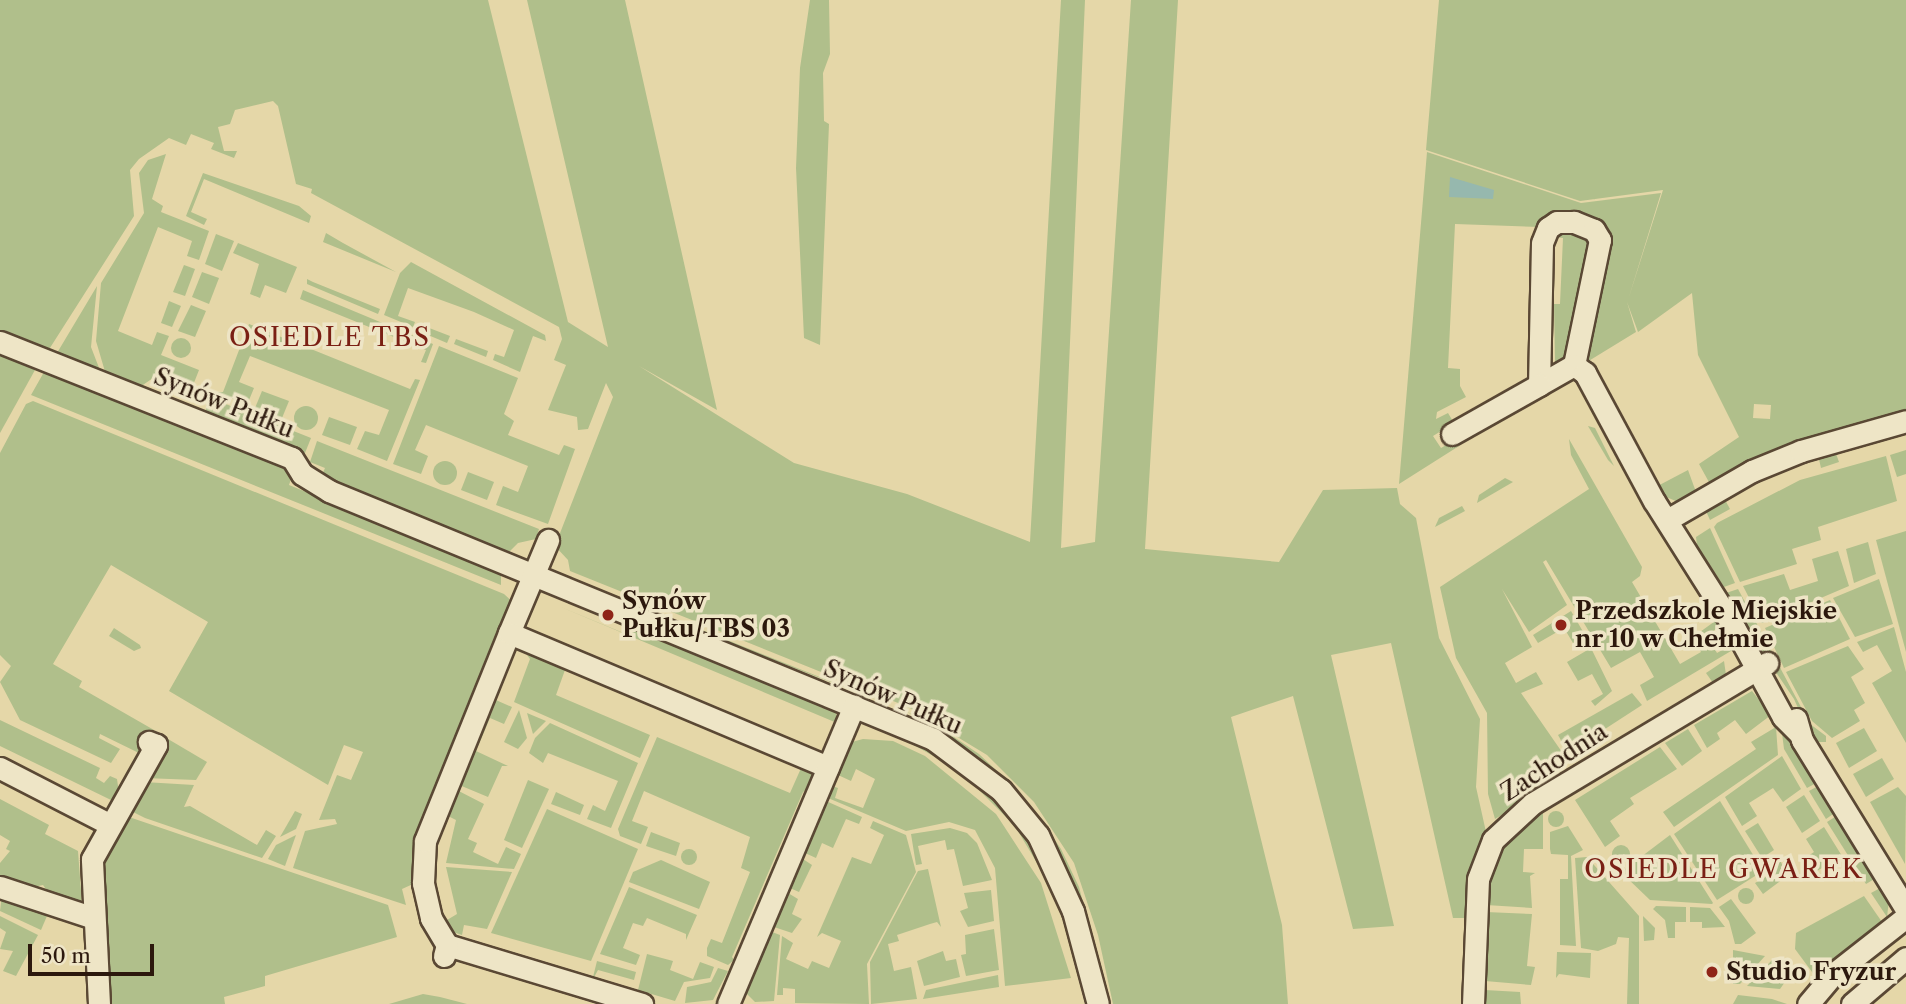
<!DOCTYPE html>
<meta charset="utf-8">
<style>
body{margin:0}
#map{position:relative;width:1906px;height:1004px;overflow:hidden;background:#e5d7a8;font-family:"Libre Caslon Text",serif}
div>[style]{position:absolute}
.green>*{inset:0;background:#b0bf8b}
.round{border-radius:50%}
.water>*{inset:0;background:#96b8ae}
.roads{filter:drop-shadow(2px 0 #5a4834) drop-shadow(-2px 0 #5a4834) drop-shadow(0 2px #5a4834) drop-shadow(0 -2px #5a4834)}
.minor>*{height:21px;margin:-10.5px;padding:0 10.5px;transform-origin:10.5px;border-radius:10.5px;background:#eee5c6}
.dots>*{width:19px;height:19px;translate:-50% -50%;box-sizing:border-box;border:4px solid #eee5c6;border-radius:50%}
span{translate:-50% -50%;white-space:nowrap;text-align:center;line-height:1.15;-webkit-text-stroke:7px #eee5c6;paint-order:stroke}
.street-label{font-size:24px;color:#2c180d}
.poi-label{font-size:24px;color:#2c180d;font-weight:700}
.left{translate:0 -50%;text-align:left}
.neighbourhood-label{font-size:26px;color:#7a1f14;letter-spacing:2px}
.scale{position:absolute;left:28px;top:944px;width:126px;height:32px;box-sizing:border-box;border:4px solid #2c180d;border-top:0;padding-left:9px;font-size:21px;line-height:24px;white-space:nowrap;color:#2c180d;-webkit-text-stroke:5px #eee5c6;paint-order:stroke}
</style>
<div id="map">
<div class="green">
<i style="clip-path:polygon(0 0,488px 0,568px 322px,608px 347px,527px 0,625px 0,717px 410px,639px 366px,794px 463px,907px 494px,1030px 542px,1061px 0,1085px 0,1061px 548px,1095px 542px,1131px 0,1178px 0,1145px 549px,1279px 562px,1323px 490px,1397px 488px,1400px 504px,1416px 518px,1439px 638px,1480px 719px,1476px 787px,1486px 832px,1471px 866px,1467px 918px,1453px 918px,1391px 643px,1331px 655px,1394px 926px,1353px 929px,1293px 696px,1231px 717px,1282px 925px,1288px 1004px,1113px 1004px,1098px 935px,1074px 863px,1034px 802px,987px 755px,908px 707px,570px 571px,568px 560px,555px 546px,613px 397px,606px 383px,588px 429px,578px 430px,577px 417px,548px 410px,566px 365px,554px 360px,562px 339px,559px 327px,311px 193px,312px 189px,296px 184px,278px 106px,273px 101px,235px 110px,230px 124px,218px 127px,224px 151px,237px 151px,234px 158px,211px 149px,214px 143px,191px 134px,186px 145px,169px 138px,139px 159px,130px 170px,134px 216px,48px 351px,0 330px)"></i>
<i style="clip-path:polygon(810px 0,829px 0,830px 54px,823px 73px,824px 121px,829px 124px,820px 345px,804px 338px,796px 168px,800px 68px)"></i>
<i style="clip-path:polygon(evenodd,1439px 0,1906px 0,1906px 411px,1803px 440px,1710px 484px,1699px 464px,1739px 437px,1698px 355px,1692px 293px,1638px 332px,1627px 302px,1636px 332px,1587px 362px,1584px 351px,1611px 244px,1608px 237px,1557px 212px,1539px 227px,1455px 224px,1448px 368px,1460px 369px,1460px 386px,1466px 397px,1437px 412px,1436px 419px,1448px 413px,1454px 423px,1433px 436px,1441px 448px,1455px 440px,1459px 446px,1399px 484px,1427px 152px,1581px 203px,1661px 193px,1628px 300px,1663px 190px,1580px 201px,1426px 150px,1439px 0,1754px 404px,1771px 405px,1770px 419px,1753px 418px,1754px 404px)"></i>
<i style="clip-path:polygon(166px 154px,152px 199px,163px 206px,161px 212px,209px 231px,199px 260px,187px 256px,192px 241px,158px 227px,118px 331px,152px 345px,157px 332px,169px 336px,161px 355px,199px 370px,190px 393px,153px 378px,140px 387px,106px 375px,96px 341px,101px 283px,144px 213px,139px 173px,148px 160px)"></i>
<i style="clip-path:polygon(203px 173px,299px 206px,311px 216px,309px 223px,204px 179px,191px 212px,207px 219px,204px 225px,186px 216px)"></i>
<i style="clip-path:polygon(1554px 230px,1584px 234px,1591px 243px,1568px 348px,1564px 358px,1555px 362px,1554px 304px,1560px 304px,1563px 238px,1551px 237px)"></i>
<i style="clip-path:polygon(326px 233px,343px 243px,396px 272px,323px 242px)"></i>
<i style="clip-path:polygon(216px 234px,234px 241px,222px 271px,205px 264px)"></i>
<i style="clip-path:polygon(238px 243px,297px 267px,286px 293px,265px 285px,260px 298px,250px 294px,259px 264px,233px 253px)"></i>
<i style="clip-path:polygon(411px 262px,545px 335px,546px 341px,533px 336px,520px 372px,493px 360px,495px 354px,504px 357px,514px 330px,474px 312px,408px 288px,398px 316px,415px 322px,413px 327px,384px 315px,400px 273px)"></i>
<i style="clip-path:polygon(184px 265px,195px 269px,185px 296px,173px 292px)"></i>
<i style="clip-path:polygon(202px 272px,219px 278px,209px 304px,192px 297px)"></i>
<i style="clip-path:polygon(307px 279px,313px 282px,380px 309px,378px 314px,307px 284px)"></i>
<i style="clip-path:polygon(97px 286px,91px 347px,101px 373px,57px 353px)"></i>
<i style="clip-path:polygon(303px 290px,433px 344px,426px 363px,421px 362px,426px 350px,300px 299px)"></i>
<i style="clip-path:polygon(169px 301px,181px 306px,172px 327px,161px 323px)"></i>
<i style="clip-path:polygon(191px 305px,206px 311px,195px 337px,178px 331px)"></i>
<i style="clip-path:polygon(249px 324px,410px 389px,415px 379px,420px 380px,387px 461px,357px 449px,365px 431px,379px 435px,389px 410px,250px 356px,239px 382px,254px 388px,247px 405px,216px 392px,223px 392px)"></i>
<i style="clip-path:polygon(424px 326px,450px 336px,447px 343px,421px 332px)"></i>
<i class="round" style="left:171px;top:338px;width:20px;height:20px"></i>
<i style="clip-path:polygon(456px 339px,488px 351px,486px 357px,454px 344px)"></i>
<i style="clip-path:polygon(439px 346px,518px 378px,504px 414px,514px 421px,508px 435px,559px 455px,564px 445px,575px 449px,548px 524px,496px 505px,503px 486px,518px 492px,528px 466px,426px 425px,415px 450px,428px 456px,421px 474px,393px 464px)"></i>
<i style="clip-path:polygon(0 353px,35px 370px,0 433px)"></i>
<i style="clip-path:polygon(51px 370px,295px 467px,289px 485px,501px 571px,501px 585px,31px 395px,44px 372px)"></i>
<i style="clip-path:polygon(262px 391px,289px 401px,282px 418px,255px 408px)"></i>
<i style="clip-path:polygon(208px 397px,311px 438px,303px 458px,205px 415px)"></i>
<i style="clip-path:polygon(33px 401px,504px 594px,515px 604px,413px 884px,402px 889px,406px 905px,293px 868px,305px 831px,337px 824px,335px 819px,319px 820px,337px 775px,351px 780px,363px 752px,344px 745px,328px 785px,169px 691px,208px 622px,111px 565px,53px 664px,82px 681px,79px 687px,154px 730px,141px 754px,100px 734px,99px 738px,120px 749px,111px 763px,20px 720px,0 682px,11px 666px,0 655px,0 453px,26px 404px)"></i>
<i class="round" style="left:294px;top:406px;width:24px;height:24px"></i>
<i style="clip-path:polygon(329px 417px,357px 427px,350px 445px,322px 435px)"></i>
<i style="clip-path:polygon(1588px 426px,1595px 428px,1614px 466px,1608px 460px)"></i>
<i style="clip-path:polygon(1569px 439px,1642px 567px,1640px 576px,1632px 582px,1680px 664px,1701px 652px,1693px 637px,1718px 619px,1721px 625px,1707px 636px,1717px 653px,1733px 644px,1736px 648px,1647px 701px,1640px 685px,1654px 677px,1640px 652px,1611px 668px,1546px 560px,1543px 562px,1567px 605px,1529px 632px,1502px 589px,1532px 647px,1505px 663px,1516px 683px,1536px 672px,1543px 684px,1521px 693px,1564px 755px,1526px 780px,1536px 794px,1495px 819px,1488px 794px,1487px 713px,1456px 658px,1440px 587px,1589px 489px,1571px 455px)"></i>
<i style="clip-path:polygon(317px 441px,539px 529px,536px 539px,518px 543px,508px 553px,321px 477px,325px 468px,310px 462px)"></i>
<i style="clip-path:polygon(1906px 450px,1906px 474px,1897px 477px,1890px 455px)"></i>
<i style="clip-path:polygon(1835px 451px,1839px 462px,1821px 468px,1818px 455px)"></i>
<i style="clip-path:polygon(1886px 456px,1897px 501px,1818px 527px,1821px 540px,1792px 549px,1797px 564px,1740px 582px,1714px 527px,1717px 523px,1800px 480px)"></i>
<i class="round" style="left:433px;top:461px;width:24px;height:24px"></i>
<i style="clip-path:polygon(1688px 470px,1696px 492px,1678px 502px,1650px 490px)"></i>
<i style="clip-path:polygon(468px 472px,494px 482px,487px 500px,461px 490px)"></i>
<i style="clip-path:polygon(1505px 478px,1513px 482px,1477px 503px,1479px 495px)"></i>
<i style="clip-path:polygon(1724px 498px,1730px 509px,1710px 520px,1705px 509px)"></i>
<i style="clip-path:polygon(1462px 506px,1465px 511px,1435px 527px,1439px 518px)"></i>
<i style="clip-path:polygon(1710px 528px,1735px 583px,1724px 587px,1697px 545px,1696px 537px)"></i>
<i style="clip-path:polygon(1906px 531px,1906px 652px,1876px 540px)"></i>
<i style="clip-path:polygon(1868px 542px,1876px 574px,1854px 583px,1846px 549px)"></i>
<i style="clip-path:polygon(1838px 551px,1849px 586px,1762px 623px,1743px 586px,1784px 574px,1790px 590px,1818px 581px,1812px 559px)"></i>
<i style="clip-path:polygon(1879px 579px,1893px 624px,1855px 637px,1833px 598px)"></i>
<i style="clip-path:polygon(1738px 589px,1758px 626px,1746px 631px,1723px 594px)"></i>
<i style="clip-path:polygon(1830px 600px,1850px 639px,1784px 668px,1765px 628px)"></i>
<i style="clip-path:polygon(556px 605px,626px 634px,631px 624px,836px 710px,837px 723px)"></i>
<i style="clip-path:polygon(1571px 611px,1585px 635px,1573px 643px,1564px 628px,1538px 643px,1533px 635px)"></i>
<i style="clip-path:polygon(687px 624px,895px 707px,686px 626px)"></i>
<i style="clip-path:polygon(1894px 627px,1906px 672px,1906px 743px,1872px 683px,1892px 671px,1877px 645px,1863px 652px,1857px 642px)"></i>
<i style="clip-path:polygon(114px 628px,140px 645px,141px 648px,134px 651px,109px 636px)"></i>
<i style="clip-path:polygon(1760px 630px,1810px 724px,1826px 736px,1826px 742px,1813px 742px,1794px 699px,1750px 634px)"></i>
<i style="clip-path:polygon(1848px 646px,1864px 669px,1851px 677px,1865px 703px,1854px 710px,1860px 721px,1832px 738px,1812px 721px,1786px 672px)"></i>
<i style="clip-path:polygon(1591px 648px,1612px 691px,1595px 706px,1591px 701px,1603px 694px,1592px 674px,1578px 681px,1567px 662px)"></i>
<i style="clip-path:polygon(527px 655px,555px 660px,565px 670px,556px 695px,650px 735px,640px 758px,514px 702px,530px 659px)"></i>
<i style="clip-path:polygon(1724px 661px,1726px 675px,1713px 683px,1706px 673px)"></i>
<i style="clip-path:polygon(1752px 691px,1771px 715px,1746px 734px,1735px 720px,1717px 733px,1720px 739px,1707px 748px,1694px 725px)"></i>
<i style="clip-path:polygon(1632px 693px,1642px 705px,1568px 753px,1558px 735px)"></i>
<i style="clip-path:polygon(489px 697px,512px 707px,504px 724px,490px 718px,476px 751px,508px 766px,502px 766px,488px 797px,452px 782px)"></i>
<i style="clip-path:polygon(519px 710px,527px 738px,518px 749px,504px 742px)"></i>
<i style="clip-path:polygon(906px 711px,951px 735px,979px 754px,1016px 789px,1040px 818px,1061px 849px,1079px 887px,1101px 971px,1076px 888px,1049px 833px,989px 766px)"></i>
<i style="clip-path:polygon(527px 713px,546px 721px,533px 734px)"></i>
<i style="clip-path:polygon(0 720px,100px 768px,96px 778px,104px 783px,110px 776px,117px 779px,119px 793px,111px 800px,0 746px)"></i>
<i style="clip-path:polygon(550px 723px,638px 763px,611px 828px,587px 819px,593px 805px,605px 811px,618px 781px,548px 753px,543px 763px,529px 753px,535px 738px)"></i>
<i style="clip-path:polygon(1781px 725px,1818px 782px,1807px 788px,1784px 749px)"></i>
<i style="clip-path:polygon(1776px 727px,1778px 755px,1674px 827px,1663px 812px,1756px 749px,1751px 742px)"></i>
<i style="clip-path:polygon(1864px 728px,1877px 751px,1849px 768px,1836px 743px)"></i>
<i style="clip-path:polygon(1688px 729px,1702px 751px,1682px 766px,1665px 743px)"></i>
<i style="clip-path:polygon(896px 735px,932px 750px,992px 796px,1029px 841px,1061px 905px,1081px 977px,1053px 890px,1015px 826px,960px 771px)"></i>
<i style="clip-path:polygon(657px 737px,790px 793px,802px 766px,815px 771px,812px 786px,803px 792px,732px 957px,734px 960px,728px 965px,707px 956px,707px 948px,711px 939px,722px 943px,750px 872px,741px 868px,750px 837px,644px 791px,632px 821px,648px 827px,641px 844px,620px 836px,618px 829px)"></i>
<i style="clip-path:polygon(168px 739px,207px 762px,196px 780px,144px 778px)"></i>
<i style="clip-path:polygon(863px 739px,893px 741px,925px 756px,996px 814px,1041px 883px,1071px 978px,1005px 986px,995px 868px,975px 830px,949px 822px,906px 831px,828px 798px,832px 786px,838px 788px,835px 798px,863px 808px,875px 779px,856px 769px,851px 781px,838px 775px,852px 742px)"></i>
<i style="clip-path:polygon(1660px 747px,1677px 769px,1630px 798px,1634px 804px,1610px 821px,1620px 836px,1605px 847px,1575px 800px)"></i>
<i style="clip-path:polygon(1782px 756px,1801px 789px,1783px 802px,1773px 788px,1749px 803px,1757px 816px,1742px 826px,1725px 797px)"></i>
<i style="clip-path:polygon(1882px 758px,1894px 779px,1866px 797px,1853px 774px)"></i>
<i style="clip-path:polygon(528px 780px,549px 789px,522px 848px,504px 840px)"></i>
<i style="clip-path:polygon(144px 782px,194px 785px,184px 807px,190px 806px,257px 845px,266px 830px,276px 836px,262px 858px,145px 818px,129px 810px)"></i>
<i style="clip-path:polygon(1820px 785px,1836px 812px,1826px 819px,1809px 791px)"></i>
<i style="clip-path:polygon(451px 787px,484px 804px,468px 839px,477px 843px,473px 852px,498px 864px,506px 847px,521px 854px,514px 869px,446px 863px,456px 820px,442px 813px)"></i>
<i style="clip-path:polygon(1898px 787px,1906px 796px,1905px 864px,1870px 802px)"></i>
<i style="clip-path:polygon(556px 792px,584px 805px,580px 815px,551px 804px)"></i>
<i style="clip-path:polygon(1804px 795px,1820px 821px,1802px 833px,1786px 807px)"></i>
<i style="clip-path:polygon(0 799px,49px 825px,45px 834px,78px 851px,82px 904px,53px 899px,43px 885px,24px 889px,0 882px,0 863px,10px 851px,6px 849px,10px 841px,0 835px)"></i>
<i style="clip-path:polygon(826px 801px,862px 817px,859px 824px,846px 819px,833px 848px,822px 843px,816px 858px,805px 853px)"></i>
<i style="clip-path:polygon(1720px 801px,1763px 871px,1717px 900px,1674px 834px)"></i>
<i style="clip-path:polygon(547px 809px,638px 849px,591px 961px,491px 933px)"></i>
<i style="clip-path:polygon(1543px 810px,1543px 849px,1524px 849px,1523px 872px,1535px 873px,1530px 876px,1532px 908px,1486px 905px,1495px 857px,1509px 835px)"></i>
<i class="round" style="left:1548px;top:811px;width:16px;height:16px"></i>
<i style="clip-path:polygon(295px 811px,302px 814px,296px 829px,280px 837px)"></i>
<i style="clip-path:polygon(1838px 815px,1876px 878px,1866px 884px,1827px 822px)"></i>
<i style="clip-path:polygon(126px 816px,388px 905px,397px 937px,265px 976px,265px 986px,224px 997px,225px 1004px,112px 1004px,104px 867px)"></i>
<i style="clip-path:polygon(873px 821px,906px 835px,916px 872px,867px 964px,869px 1004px,795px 1003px,795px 989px,783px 988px,783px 995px,777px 995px,782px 936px,793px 943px,786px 959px,808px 969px,812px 961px,829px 968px,841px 941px,822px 933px,817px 937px,852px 857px,871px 864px,884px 835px,870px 828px)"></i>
<i style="clip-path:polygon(1758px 823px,1774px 850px,1762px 858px,1745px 831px)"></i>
<i style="clip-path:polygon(1568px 826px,1583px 850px,1571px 856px,1576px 946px,1560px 945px,1560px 879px,1568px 879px,1568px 855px,1551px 854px,1550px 849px,1550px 832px)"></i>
<i style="clip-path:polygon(1824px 827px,1842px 856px,1817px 871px,1805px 858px,1814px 852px,1806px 839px)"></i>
<i style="clip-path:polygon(950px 828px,967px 833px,977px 843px,992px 880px,963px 886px,954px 849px,947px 850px,945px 840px,918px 846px,922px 864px,916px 865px,911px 834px)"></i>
<i style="clip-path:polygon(651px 832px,680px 843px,676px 856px,646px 846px)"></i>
<i style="clip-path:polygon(296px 835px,285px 866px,268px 859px,276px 845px)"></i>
<i style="clip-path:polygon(1670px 835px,1713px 903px,1712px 904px,1650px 900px,1625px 876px,1625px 869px)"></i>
<i class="round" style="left:1612px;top:845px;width:18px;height:18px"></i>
<i class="round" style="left:681px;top:849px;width:16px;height:16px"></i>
<i style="clip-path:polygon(1778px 855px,1787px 876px,1763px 894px,1755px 883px,1771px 874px,1765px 863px)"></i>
<i style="clip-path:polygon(1587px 857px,1639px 916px,1639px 1004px,1627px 1004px,1629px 938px,1618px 937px,1616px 944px,1598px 951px,1581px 948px,1575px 858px)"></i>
<i style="clip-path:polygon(803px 859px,812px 865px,799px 892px,790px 888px)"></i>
<i style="clip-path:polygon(661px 860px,710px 882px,699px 909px,629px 882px,633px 872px)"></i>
<i style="clip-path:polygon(446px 867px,512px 872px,487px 929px,464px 925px,462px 935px,453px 932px,447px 920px,457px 914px)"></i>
<i style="clip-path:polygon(928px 869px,941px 927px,937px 922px,930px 924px,897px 935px,899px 941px,888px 944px,894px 971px,911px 967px,917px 999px,871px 1004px,870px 962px,918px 871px)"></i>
<i style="clip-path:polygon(629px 887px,697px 915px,686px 940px,686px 934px,647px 918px,643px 926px,633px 923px,623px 948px,640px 955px,636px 965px,600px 954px)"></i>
<i style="clip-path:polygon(1882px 887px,1889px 900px,1887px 917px,1871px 893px)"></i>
<i class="round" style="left:1738px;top:888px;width:16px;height:16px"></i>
<i style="clip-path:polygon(991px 890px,994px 921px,968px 927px,960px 911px,968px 908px,964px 893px)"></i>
<i style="clip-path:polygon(788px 893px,798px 899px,792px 914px,802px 919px,792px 933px,774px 927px)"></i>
<i style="clip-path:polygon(2px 894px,45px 908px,47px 916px,41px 930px,0 911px)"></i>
<i style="clip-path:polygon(1864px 896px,1882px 922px,1818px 980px,1795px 949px,1796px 933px)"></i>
<i style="clip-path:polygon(1731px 899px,1756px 933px,1741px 944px,1735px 944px,1729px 921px,1719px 907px)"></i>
<i style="clip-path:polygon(1656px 906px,1686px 907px,1686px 922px,1675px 922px,1675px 938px,1668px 938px,1665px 920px,1653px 909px)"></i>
<i style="clip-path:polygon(1690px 907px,1710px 908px,1725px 927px,1702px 928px,1702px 922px,1690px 922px)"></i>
<i style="clip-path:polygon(1486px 912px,1532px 914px,1527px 966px,1535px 967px,1531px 985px,1485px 981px)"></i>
<i style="clip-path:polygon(0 916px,38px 935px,16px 976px,3px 971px,13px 951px,0 949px,6px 932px,0 928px)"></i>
<i style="clip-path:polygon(1643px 916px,1655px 928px,1654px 940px,1644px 941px)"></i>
<i style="clip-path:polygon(994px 929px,999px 970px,966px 976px,961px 955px,966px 954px,965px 935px)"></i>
<i style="clip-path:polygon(772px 932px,780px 935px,774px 1001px,755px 1002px,746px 993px)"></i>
<i style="clip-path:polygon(1733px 950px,1765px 956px,1740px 984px,1733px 984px)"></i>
<i style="clip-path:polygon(943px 951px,946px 961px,956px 959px,960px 977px,924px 986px,917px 961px)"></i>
<i style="clip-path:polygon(1557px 952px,1591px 953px,1590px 978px,1559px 974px,1556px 978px)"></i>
<i style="clip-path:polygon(647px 954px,673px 961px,670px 970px,693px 979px,700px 962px,714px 967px,710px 978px,684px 982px,675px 1001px,638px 990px)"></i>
<i style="clip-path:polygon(1774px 958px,1792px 972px,1780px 989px,1747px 986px)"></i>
<i style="clip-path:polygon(597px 961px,636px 972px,634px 980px,598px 970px,592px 981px)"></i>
<i style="clip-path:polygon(718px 968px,728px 971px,713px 1000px,685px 1003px,687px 987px,711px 982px)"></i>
<i style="clip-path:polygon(998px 975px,999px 987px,923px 999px,926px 990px)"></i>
<i style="clip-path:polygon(1485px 990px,1520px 992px,1521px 1004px,1485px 1004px)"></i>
<i style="clip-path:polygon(423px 994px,440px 997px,467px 1004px,389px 1004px)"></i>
<i style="clip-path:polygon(1738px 995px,1772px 999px,1787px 1004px,1733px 1004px)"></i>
</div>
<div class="water">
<i style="clip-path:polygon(1450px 177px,1494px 190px,1493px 199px,1449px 197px)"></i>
</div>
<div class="roads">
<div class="minor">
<i style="left:0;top:342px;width:314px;rotate:21.7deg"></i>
<i style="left:292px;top:458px;width:19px;rotate:58deg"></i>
<i style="left:302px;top:474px;width:32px;rotate:32deg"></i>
<i style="left:329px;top:491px;width:653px;rotate:22.32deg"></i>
<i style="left:933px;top:739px;width:85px;rotate:36.9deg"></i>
<i style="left:1001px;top:790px;width:58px;rotate:50.6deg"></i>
<i style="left:1038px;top:835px;width:84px;rotate:65.3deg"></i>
<i style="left:1073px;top:911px;width:96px;rotate:75deg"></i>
<i style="left:1574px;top:365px;width:128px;rotate:-78.3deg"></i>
<i style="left:1600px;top:240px;width:12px;rotate:-121deg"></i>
<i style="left:1594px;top:230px;width:22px;rotate:-158deg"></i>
<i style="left:1574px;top:222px;width:17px;rotate:180deg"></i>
<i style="left:1557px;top:222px;width:11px;rotate:146deg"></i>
<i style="left:1548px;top:228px;width:16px;rotate:112deg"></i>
<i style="left:1542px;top:243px;width:142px;rotate:91.2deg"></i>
<i style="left:1539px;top:385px;width:40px;rotate:-29.7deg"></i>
<i style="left:1574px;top:365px;width:14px;rotate:36deg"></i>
<i style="left:1585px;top:373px;width:145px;rotate:61.7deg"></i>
<i style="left:1654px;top:501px;width:151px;rotate:57.7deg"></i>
<i style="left:1735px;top:629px;width:100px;rotate:61.4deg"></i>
<i style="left:1783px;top:717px;width:23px;rotate:45deg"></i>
<i style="left:1452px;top:434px;width:100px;rotate:-29.4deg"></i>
<i style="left:1667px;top:520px;width:98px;rotate:-30deg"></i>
<i style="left:1752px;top:471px;width:53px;rotate:-22.2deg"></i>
<i style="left:1801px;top:451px;width:109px;rotate:-15.9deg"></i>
<i style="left:509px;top:633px;width:101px;rotate:-67.2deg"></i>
<i style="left:1796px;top:719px;width:22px;rotate:74deg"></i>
<i style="left:1802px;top:740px;width:198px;rotate:58.4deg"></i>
<i style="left:0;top:768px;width:123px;rotate:27.2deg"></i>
<i style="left:0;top:887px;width:99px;rotate:18.3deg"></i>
<i style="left:447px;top:945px;width:204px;rotate:16.8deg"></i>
<i style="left:444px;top:956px;width:11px;rotate:-75deg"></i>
<i style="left:447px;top:945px;width:31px;rotate:-121deg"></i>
<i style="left:431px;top:918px;width:36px;rotate:-103deg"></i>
<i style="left:423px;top:883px;width:42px;rotate:-87.3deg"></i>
<i style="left:425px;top:841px;width:224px;rotate:-68deg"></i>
<i style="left:509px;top:633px;width:346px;rotate:22.8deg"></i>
<i style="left:99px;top:1004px;width:145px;rotate:-92.8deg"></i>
<i style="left:92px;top:859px;width:131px;rotate:-60.7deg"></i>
<i style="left:156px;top:745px;width:8px;rotate:-157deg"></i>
<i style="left:728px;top:1004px;width:324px;rotate:-67.1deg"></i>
<i style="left:1473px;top:1004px;width:125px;rotate:-87.7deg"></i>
<i style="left:1478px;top:879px;width:42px;rotate:-69deg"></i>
<i style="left:1493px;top:840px;width:54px;rotate:-42.8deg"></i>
<i style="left:1533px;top:803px;width:273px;rotate:-30.9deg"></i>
<i style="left:1808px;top:1004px;width:38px;rotate:-50deg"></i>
<i style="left:1832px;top:975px;width:94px;rotate:-38.1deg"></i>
<i style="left:1852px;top:1004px;width:71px;rotate:-40.4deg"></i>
</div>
</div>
<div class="dots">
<i style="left:608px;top:615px;background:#8f2418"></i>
<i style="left:1561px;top:625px;background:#8f2418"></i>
<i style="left:1712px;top:972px;background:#8f2418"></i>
</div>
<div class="street-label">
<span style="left:224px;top:403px;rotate:22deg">Synów Pułku</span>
<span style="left:893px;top:697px;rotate:24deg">Synów Pułku</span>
<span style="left:1554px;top:762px;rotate:-33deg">Zachodnia</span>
</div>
<div class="poi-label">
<span class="left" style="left:622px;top:615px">Synów<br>Pułku/TBS 03</span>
<span class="left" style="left:1575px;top:625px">Przedszkole Miejskie<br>nr 10 w Chełmie</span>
<span class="left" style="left:1726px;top:972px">Studio Fryzur</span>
</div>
<div class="neighbourhood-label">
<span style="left:330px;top:338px">OSIEDLE TBS</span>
<span style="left:1724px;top:870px">OSIEDLE GWAREK</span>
</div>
<div class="scale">50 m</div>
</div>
